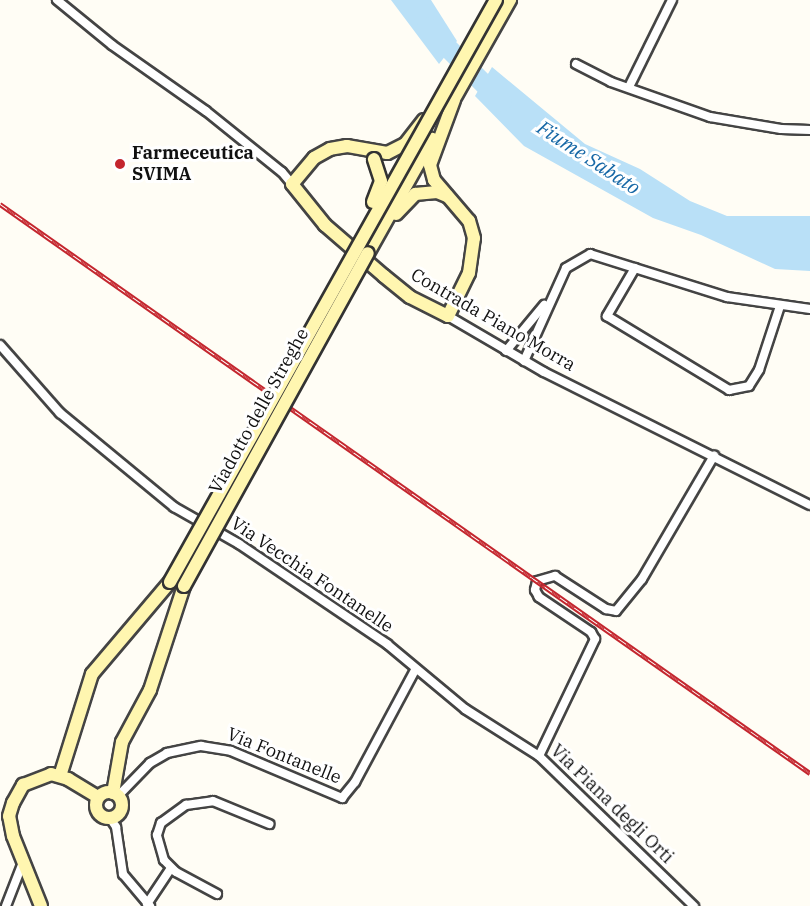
<!DOCTYPE html>
<style>
body{margin:0}
#map{position:relative;width:810px;height:906px;overflow:hidden;background:#fffdf5;font-family:"IBM Plex Serif",serif}
div>[style]{position:absolute}
.water>*{inset:0;background:#b9e0f7}
.river>*{height:20px;margin:-10px;padding:0 10px;transform-origin:10px;border-radius:10px;background:#b9e0f7}
.roads{filter:drop-shadow(2px 0 #444) drop-shadow(-2px 0 #444) drop-shadow(0 2px #444) drop-shadow(0 -2px #444)}
.street>*{height:8px;margin:-4px;padding:0 4px;transform-origin:4px;border-radius:4px;background:#fff}
.secondary>*{height:12px;margin:-6px;padding:0 6px;transform-origin:6px;border-radius:6px;background:#fff6b0}
.secondary>.ring{margin:-6px;padding:0;box-sizing:content-box;background:none;border:12px solid #fff6b0;border-radius:50%}
.rail>*{height:5px;margin-top:-2.5px;transform-origin:0;background:repeating-linear-gradient(90deg,#fff 0 9px,#c4262e 0 18px);box-sizing:border-box;border-block:2px solid #c4262e}
.bridges{filter:drop-shadow(2px 0 #333) drop-shadow(-2px 0 #333) drop-shadow(0 2px #333) drop-shadow(0 -2px #333)}
.secondary-bridge>*{height:12px;margin:-6px;padding:0 6px;transform-origin:6px;border-radius:6px;background:#fff6b0}
.dots>*{width:16px;height:16px;translate:-50% -50%;box-sizing:border-box;border:3px solid #fff;border-radius:50%}
span{translate:-50% -50%;white-space:nowrap;text-align:center;line-height:1.15;-webkit-text-stroke:6px #fff;paint-order:stroke}
.poi-label{font-size:18px;color:#111;font-weight:700}
.left{translate:0 -50%;text-align:left}
.street-label{font-size:18px;color:#111}
.water-label{font-size:20px;color:#1768a6;font-style:italic}
</style>
<div id="map">
<div class="water">
<i style="clip-path:polygon(391px 0,431px 0,457px 41px,439px 64px)"></i>
<i style="clip-path:polygon(492px 67px,585px 144px,640px 169px,690px 201px,727px 216px,810px 216px,810px 271px,775px 269px,701px 235px,653px 218px,524px 146px,475px 96px)"></i>
</div>
<div class="river">
<i style="left:409px;top:0;width:32px;rotate:56deg"></i>
<i style="left:427px;top:27px;width:106px;rotate:45deg"></i>
</div>
<div class="roads">
<div class="street">
<i style="left:57px;top:0;width:71px;rotate:39.3deg"></i>
<i style="left:112px;top:45px;width:115px;rotate:35.1deg"></i>
<i style="left:206px;top:111px;width:97px;rotate:38.8deg"></i>
<i style="left:282px;top:172px;width:16px;rotate:50deg"></i>
<i style="left:576px;top:64px;width:39px;rotate:27deg"></i>
<i style="left:611px;top:82px;width:105px;rotate:19.5deg"></i>
<i style="left:710px;top:117px;width:72px;rotate:9.6deg"></i>
<i style="left:781px;top:129px;width:29px;rotate:2deg"></i>
<i style="left:629px;top:87px;width:97px;rotate:-63.7deg"></i>
<i style="left:635px;top:268px;width:56px;rotate:120.3deg"></i>
<i style="left:607px;top:316px;width:143px;rotate:31.2deg"></i>
<i style="left:729px;top:390px;width:20px;rotate:-11deg"></i>
<i style="left:749px;top:386px;width:19px;rotate:-58deg"></i>
<i style="left:759px;top:370px;width:67px;rotate:-71.8deg"></i>
<i style="left:448px;top:316px;width:111px;rotate:30.3deg"></i>
<i style="left:544px;top:372px;width:297px;rotate:26.6deg"></i>
<i style="left:0;top:345px;width:91px;rotate:48.6deg"></i>
<i style="left:60px;top:413px;width:148px;rotate:39.5deg"></i>
<i style="left:174px;top:507px;width:75px;rotate:29.6deg"></i>
<i style="left:239px;top:544px;width:179px;rotate:34deg"></i>
<i style="left:387px;top:644px;width:102px;rotate:39.8deg"></i>
<i style="left:465px;top:709px;width:88px;rotate:32.4deg"></i>
<i style="left:539px;top:756px;width:216px;rotate:44.1deg"></i>
<i style="left:506px;top:351px;width:60px;rotate:-50.4deg"></i>
<i style="left:524px;top:361px;width:102px;rotate:-65.7deg"></i>
<i style="left:566px;top:268px;width:28px;rotate:-30deg"></i>
<i style="left:590px;top:254px;width:144px;rotate:17.4deg"></i>
<i style="left:727px;top:297px;width:84px;rotate:8.2deg"></i>
<i style="left:539px;top:756px;width:130px;rotate:-64.4deg"></i>
<i style="left:595px;top:639px;width:8px;rotate:-120deg"></i>
<i style="left:591px;top:632px;width:63px;rotate:-146.1deg"></i>
<i style="left:539px;top:597px;width:8px;rotate:-120deg"></i>
<i style="left:535px;top:590px;width:9px;rotate:-77deg"></i>
<i style="left:537px;top:581px;width:19px;rotate:-16deg"></i>
<i style="left:555px;top:576px;width:61px;rotate:32.9deg"></i>
<i style="left:606px;top:609px;width:10px;rotate:11deg"></i>
<i style="left:616px;top:611px;width:41px;rotate:-50.9deg"></i>
<i style="left:642px;top:579px;width:143px;rotate:-59.7deg"></i>
<i style="left:118px;top:796px;width:46px;rotate:-45.9deg"></i>
<i style="left:150px;top:763px;width:20px;rotate:-30deg"></i>
<i style="left:167px;top:753px;width:35px;rotate:-12deg"></i>
<i style="left:201px;top:746px;width:30px;rotate:9deg"></i>
<i style="left:231px;top:751px;width:121px;rotate:22.9deg"></i>
<i style="left:342px;top:798px;width:21px;rotate:-51deg"></i>
<i style="left:355px;top:782px;width:127px;rotate:-61.8deg"></i>
<i style="left:110px;top:818px;width:11px;rotate:56deg"></i>
<i style="left:116px;top:827px;width:48px;rotate:81.5deg"></i>
<i style="left:123px;top:874px;width:42px;rotate:49.8deg"></i>
<i style="left:217px;top:894px;width:47px;rotate:-151.8deg"></i>
<i style="left:176px;top:872px;width:17px;rotate:-135deg"></i>
<i style="left:164px;top:860px;width:26px;rotate:-106deg"></i>
<i style="left:157px;top:835px;width:13px;rotate:-72deg"></i>
<i style="left:161px;top:823px;width:31px;rotate:-36deg"></i>
<i style="left:186px;top:805px;width:27px;rotate:-8deg"></i>
<i style="left:213px;top:801px;width:61px;rotate:22.3deg"></i>
<i style="left:147px;top:904px;width:43px;rotate:-56.3deg"></i>
<i style="left:6px;top:906px;width:44px;rotate:-68.7deg"></i>
</div>
<div class="secondary">
<i style="left:450px;top:106px;width:122px;rotate:-60.5deg"></i>
<i style="left:424px;top:120px;width:31px;rotate:128deg"></i>
<i style="left:405px;top:144px;width:20px;rotate:153deg"></i>
<i style="left:387px;top:153px;width:41px;rotate:-170.1deg"></i>
<i style="left:347px;top:146px;width:17px;rotate:170deg"></i>
<i style="left:330px;top:149px;width:18px;rotate:151deg"></i>
<i style="left:314px;top:158px;width:34px;rotate:130deg"></i>
<i style="left:292px;top:184px;width:53px;rotate:51.2deg"></i>
<i style="left:325px;top:225px;width:78px;rotate:40.8deg"></i>
<i style="left:384px;top:276px;width:33px;rotate:39deg"></i>
<i style="left:410px;top:297px;width:42px;rotate:26.6deg"></i>
<i style="left:448px;top:316px;width:48px;rotate:-64deg"></i>
<i style="left:469px;top:273px;width:35px;rotate:-82deg"></i>
<i style="left:474px;top:238px;width:18px;rotate:-106deg"></i>
<i style="left:469px;top:221px;width:54px;rotate:-130.5deg"></i>
<i style="left:434px;top:180px;width:16px;rotate:-105deg"></i>
<i style="left:430px;top:165px;width:69px;rotate:-69.7deg"></i>
<i style="left:396px;top:214px;width:28px;rotate:-46deg"></i>
<i style="left:415px;top:194px;width:22px;rotate:-5deg"></i>
<i style="left:437px;top:192px;width:11px;rotate:22deg"></i>
<i style="left:368px;top:253px;width:131px;rotate:-60.7deg"></i>
<i style="left:60px;top:776px;width:107px;rotate:-72.6deg"></i>
<i style="left:92px;top:674px;width:121px;rotate:-49.7deg"></i>
<i class="ring" style="left:96px;top:792px;width:14px;height:14px"></i>
<i style="left:113px;top:793px;width:52px;rotate:-80deg"></i>
<i style="left:122px;top:742px;width:59px;rotate:-61.7deg"></i>
<i style="left:150px;top:690px;width:109px;rotate:-71.9deg"></i>
<i style="left:41px;top:906px;width:75px;rotate:-111.8deg"></i>
<i style="left:13px;top:836px;width:20px;rotate:-101deg"></i>
<i style="left:9px;top:816px;width:14px;rotate:-73deg"></i>
<i style="left:13px;top:803px;width:21px;rotate:-61deg"></i>
<i style="left:23px;top:785px;width:30px;rotate:-21deg"></i>
<i style="left:51px;top:774px;width:18px;rotate:16deg"></i>
<i style="left:68px;top:779px;width:35px;rotate:31deg"></i>
</div>
</div>
<div class="rail">
<i style="left:0;top:204px;width:990px;rotate:35.09deg"></i>
</div>
<div class="bridges">
<div class="secondary-bridge">
<i style="left:373px;top:202px;width:22px;rotate:-69deg"></i>
<i style="left:381px;top:181px;width:23px;rotate:-108deg"></i>
<i style="left:170px;top:582px;width:667px;rotate:-60.75deg"></i>
<i style="left:184px;top:586px;width:380px;rotate:-61.1deg"></i>
</div>
</div>
<div class="dots">
<i style="left:120px;top:164px;background:#c4262e"></i>
</div>
<div class="poi-label">
<span class="left" style="left:132px;top:164px">Farmeceutica<br>SVIMA</span>
</div>
<div class="street-label">
<span style="left:493px;top:320px;rotate:30deg">Contrada Piano Morra</span>
<span style="left:259px;top:411px;rotate:-61deg">Viadotto delle Streghe</span>
<span style="left:312px;top:575px;rotate:34deg">Via Vecchia Fontanelle</span>
<span style="left:284px;top:756px;rotate:22deg">Via Fontanelle</span>
<span style="left:612px;top:804px;rotate:44deg">Via Piana degli Orti</span>
</div>
<div class="water-label">
<span style="left:589px;top:157px;rotate:33deg">Fiume Sabato</span>
</div>
</div>
